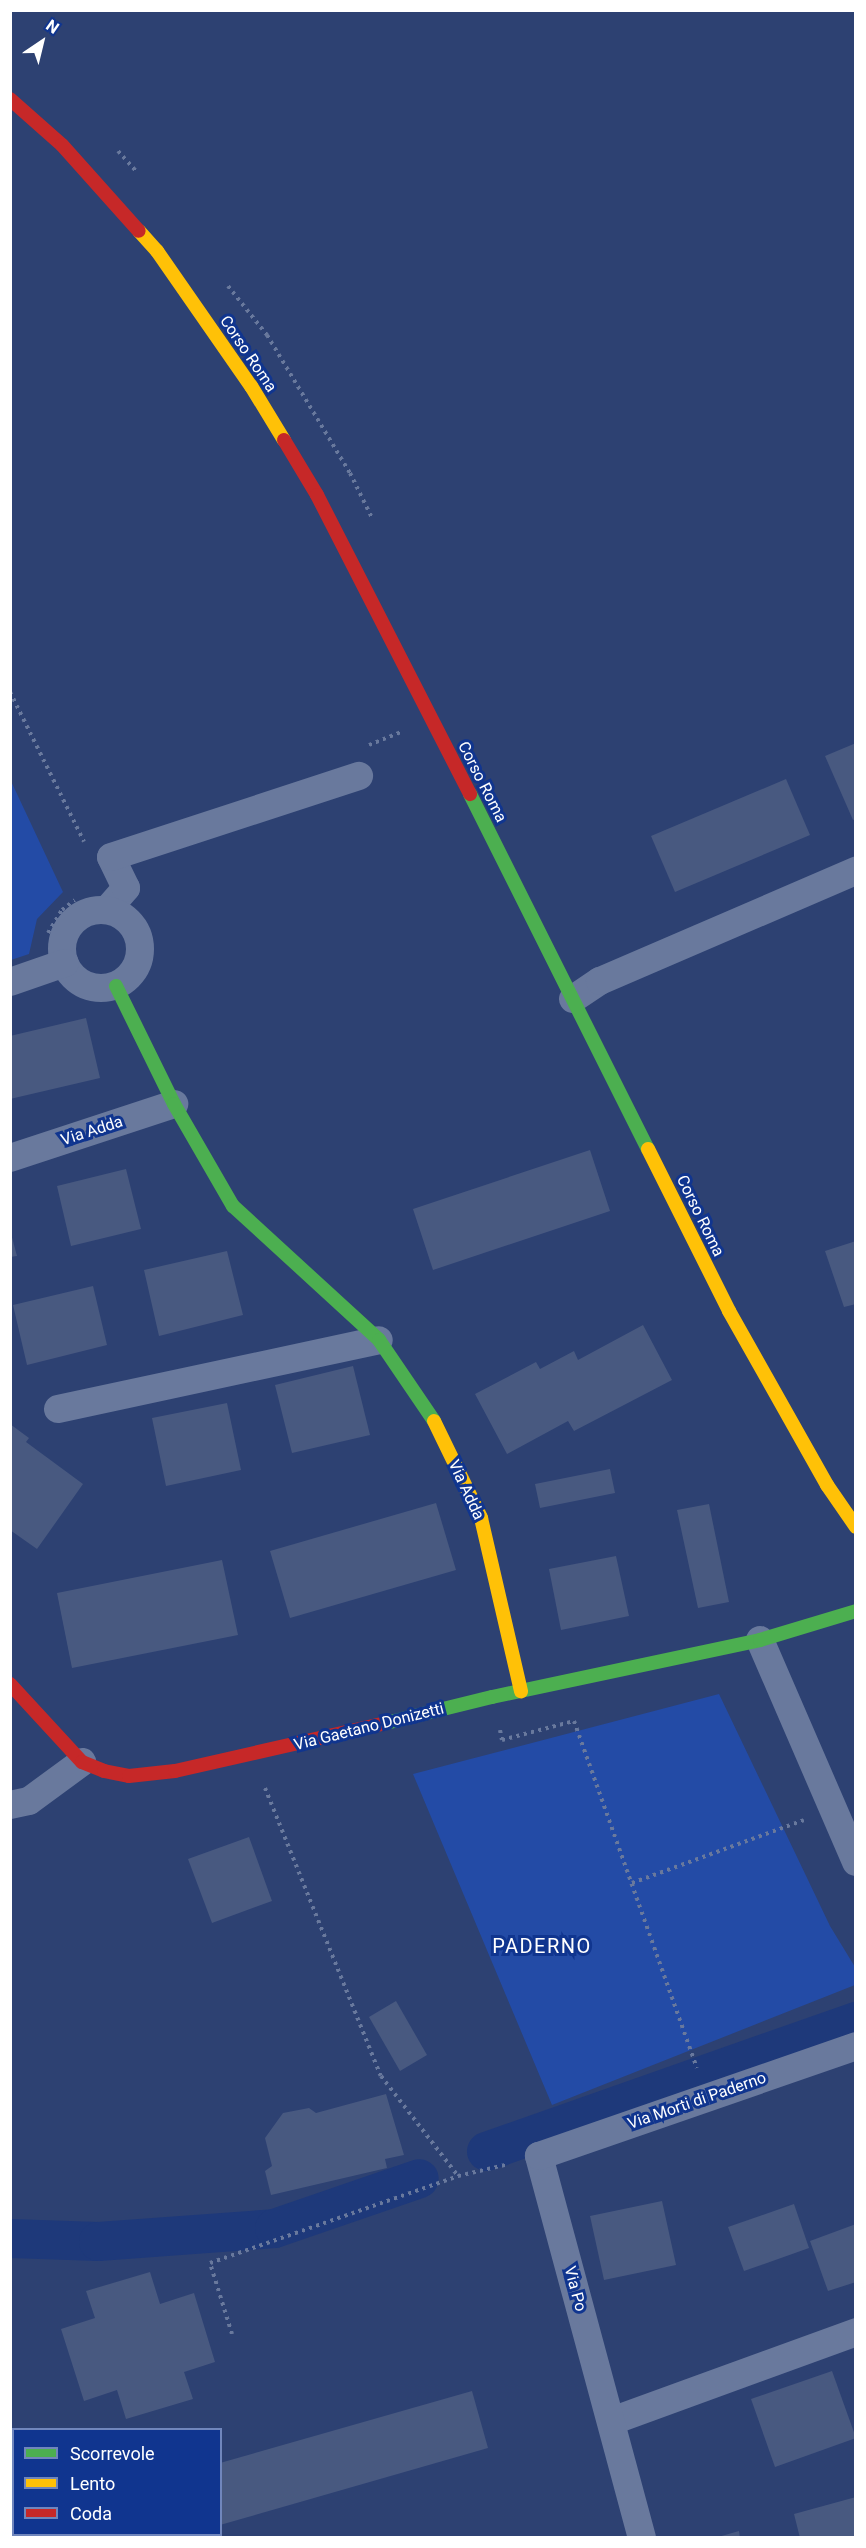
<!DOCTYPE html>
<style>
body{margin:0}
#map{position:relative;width:866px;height:2548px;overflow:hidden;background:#2d4172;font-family:Roboto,sans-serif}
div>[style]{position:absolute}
.green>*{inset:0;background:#234ba6}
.canal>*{height:39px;margin:-19.5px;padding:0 19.5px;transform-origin:19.5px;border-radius:19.5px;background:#1e397a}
.building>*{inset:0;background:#485980}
.path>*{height:4px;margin-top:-2px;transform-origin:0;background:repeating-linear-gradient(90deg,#69799d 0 3px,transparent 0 7.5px)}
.street>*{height:28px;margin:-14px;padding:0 14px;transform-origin:14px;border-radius:14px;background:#69799d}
.street>.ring{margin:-14px;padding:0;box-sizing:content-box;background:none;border:28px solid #69799d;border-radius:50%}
.fast>*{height:14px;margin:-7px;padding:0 7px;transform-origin:7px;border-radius:7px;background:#4caf50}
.slow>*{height:14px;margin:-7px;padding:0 7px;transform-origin:7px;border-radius:7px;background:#ffc107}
.jam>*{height:14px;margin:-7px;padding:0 7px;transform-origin:7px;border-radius:7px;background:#c62828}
span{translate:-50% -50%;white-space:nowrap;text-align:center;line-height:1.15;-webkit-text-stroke:6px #10358f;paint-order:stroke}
.street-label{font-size:16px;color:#fff}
.quarter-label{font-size:20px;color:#fff;letter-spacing:1.5px}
.frame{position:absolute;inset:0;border:12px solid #fff;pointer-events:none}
.legend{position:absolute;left:12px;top:2428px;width:210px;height:108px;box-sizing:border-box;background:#10358f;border:2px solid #7086bc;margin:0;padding:8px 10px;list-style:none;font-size:18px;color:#fff}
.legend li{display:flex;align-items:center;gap:12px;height:30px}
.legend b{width:30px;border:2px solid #7086bc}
.north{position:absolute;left:12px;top:12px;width:60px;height:60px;-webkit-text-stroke:4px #10358f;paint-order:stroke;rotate:35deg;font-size:16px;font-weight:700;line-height:24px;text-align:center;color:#fff}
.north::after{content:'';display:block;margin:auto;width:21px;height:27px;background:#fff;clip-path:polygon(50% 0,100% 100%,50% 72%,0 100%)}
</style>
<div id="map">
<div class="green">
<i style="clip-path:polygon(10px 779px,63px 892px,37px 919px,29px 954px,11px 960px)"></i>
<i style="clip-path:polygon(719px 1694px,830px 1926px,855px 1967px,855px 1985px,552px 2105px,413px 1774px)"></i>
</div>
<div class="canal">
<i style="left:486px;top:2151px;width:392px;rotate:-19.4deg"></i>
<i style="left:10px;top:2238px;width:88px;rotate:2deg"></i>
<i style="left:98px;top:2241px;width:176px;rotate:-4.2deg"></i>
<i style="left:274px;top:2228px;width:153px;rotate:-19deg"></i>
</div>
<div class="building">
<i style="clip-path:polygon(856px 743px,856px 819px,853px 820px,825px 756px)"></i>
<i style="clip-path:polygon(786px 779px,810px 835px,675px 892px,651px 836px)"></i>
<i style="clip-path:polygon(86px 1018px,100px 1078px,10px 1099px,10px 1036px)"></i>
<i style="clip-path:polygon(590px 1150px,610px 1211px,433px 1270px,413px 1209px)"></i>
<i style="clip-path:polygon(126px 1169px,141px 1229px,71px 1246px,57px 1186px)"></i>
<i style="clip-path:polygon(10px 1230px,17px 1256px,10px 1257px)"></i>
<i style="clip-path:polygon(856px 1241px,856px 1304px,844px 1307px,825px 1251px)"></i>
<i style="clip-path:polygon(227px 1251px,243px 1315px,159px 1336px,144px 1270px)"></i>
<i style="clip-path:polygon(93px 1286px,107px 1345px,27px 1365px,13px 1305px)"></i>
<i style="clip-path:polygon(643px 1325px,672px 1380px,574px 1431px,568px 1421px,507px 1454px,475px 1394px,536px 1362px,540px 1369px,574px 1351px,578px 1360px)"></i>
<i style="clip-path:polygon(353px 1366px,370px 1435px,292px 1453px,275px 1385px)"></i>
<i style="clip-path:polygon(227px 1403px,241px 1470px,166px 1486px,152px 1418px)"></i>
<i style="clip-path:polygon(10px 1424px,29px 1438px,26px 1442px,83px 1484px,37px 1549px,10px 1530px)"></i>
<i style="clip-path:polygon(610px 1469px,615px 1493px,540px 1508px,535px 1484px)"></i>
<i style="clip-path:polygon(436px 1503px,456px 1570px,290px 1618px,270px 1551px)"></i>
<i style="clip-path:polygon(709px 1504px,729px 1602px,698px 1608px,677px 1510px)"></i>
<i style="clip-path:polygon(616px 1556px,629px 1616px,561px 1630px,549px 1569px)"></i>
<i style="clip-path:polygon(222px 1560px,238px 1635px,72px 1668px,57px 1593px)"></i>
<i style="clip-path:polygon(249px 1837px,272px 1901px,212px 1923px,188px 1859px)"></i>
<i style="clip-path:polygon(396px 2001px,427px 2055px,400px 2071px,369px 2017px)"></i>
<i style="clip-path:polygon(386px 2094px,404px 2155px,385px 2159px,387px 2168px,271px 2195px,265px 2171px,272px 2166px,265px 2138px,283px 2113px,309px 2108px,316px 2113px)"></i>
<i style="clip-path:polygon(662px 2201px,676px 2265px,604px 2280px,590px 2216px)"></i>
<i style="clip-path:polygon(794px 2204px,809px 2248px,744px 2271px,728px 2227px)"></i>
<i style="clip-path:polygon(856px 2224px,856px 2282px,828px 2291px,810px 2241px)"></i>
<i style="clip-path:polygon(150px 2272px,160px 2304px,194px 2293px,215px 2362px,184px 2372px,193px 2399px,126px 2419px,117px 2390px,84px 2401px,61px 2329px,95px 2318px,86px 2291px)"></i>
<i style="clip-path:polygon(832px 2371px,856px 2438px,775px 2467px,751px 2399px)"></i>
<i style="clip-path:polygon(472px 2391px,488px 2448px,220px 2525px,220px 2463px)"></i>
<i style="clip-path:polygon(856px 2497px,856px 2538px,800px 2538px,794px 2514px)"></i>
<i style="clip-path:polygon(14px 2523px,14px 2534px,186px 2535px,178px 2538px,10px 2538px,10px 2524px)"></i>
<i style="clip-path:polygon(739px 2531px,740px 2538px,718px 2538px,718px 2537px)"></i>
</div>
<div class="path">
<i style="left:118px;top:151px;width:28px;rotate:48deg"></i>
<i style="left:228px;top:286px;width:63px;rotate:51.5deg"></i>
<i style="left:267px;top:335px;width:161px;rotate:59deg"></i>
<i style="left:350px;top:473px;width:50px;rotate:63.9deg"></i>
<i style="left:10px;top:692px;width:167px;rotate:63.7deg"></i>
<i style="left:369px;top:745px;width:35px;rotate:-22deg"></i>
<i style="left:48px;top:933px;width:27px;rotate:-59deg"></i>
<i style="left:62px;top:910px;width:16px;rotate:-38deg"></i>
<i style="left:500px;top:1730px;width:10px;rotate:79deg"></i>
<i style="left:502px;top:1740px;width:74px;rotate:-14.8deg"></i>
<i style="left:574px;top:1721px;width:368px;rotate:70.5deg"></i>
<i style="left:265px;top:1788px;width:310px;rotate:68.1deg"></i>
<i style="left:381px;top:2076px;width:126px;rotate:52.4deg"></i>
<i style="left:632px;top:1883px;width:183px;rotate:-20.1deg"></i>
<i style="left:232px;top:2334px;width:74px;rotate:-107.2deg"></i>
<i style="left:210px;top:2263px;width:263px;rotate:-19.3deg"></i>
<i style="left:458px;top:2176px;width:52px;rotate:-13.2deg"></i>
</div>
<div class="street">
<i style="left:107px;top:910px;width:29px;rotate:-49deg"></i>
<i style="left:126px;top:888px;width:34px;rotate:-116deg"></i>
<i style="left:111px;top:857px;width:261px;rotate:-18.1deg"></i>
<i class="ring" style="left:62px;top:910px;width:50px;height:50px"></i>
<i style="left:10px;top:982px;width:58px;rotate:-19.1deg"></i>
<i style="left:573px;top:999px;width:32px;rotate:-34deg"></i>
<i style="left:600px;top:981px;width:279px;rotate:-23.3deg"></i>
<i style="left:10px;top:1158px;width:173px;rotate:-18.2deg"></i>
<i style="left:58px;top:1409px;width:328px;rotate:-12.1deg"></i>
<i style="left:760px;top:1640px;width:242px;rotate:66.6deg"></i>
<i style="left:10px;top:1805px;width:19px;rotate:-12deg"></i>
<i style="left:29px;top:1801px;width:66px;rotate:-36.3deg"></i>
<i style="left:612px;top:2421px;width:260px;rotate:-20deg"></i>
<i style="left:642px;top:2538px;width:396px;rotate:-105.1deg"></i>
<i style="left:539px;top:2156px;width:336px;rotate:-19.1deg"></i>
</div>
<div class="fast">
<i style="left:470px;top:794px;width:397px;rotate:63.4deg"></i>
<i style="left:116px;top:986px;width:131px;rotate:63.8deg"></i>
<i style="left:174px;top:1104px;width:118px;rotate:60deg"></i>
<i style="left:233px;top:1206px;width:198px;rotate:42.5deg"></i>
<i style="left:379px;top:1340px;width:98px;rotate:55.8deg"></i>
<i style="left:382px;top:1724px;width:113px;rotate:-13.8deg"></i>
<i style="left:492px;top:1697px;width:274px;rotate:-12deg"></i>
<i style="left:760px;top:1640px;width:100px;rotate:-16.8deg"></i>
</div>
<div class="slow">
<i style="left:139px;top:231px;width:27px;rotate:48deg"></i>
<i style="left:157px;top:251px;width:165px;rotate:55.2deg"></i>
<i style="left:251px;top:386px;width:63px;rotate:58.6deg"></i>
<i style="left:648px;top:1149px;width:181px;rotate:63.4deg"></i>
<i style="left:729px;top:1311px;width:200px;rotate:60.6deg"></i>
<i style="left:827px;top:1485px;width:51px;rotate:55.4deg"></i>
<i style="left:434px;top:1421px;width:108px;rotate:64.1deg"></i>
<i style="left:481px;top:1518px;width:178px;rotate:77deg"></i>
</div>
<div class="jam">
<i style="left:10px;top:99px;width:69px;rotate:41.5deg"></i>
<i style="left:62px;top:145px;width:115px;rotate:48.2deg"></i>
<i style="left:284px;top:440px;width:64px;rotate:59deg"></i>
<i style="left:317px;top:495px;width:336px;rotate:62.9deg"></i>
<i style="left:10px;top:1684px;width:106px;rotate:47.3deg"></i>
<i style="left:82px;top:1762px;width:24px;rotate:22deg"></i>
<i style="left:104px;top:1771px;width:25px;rotate:11deg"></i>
<i style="left:129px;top:1776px;width:46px;rotate:-6.2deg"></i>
<i style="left:175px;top:1771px;width:212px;rotate:-12.8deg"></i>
</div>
<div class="street-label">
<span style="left:248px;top:354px;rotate:56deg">Corso Roma</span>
<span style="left:482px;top:782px;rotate:63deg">Corso Roma</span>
<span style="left:92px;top:1131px;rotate:-18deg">Via Adda</span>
<span style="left:700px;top:1216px;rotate:64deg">Corso Roma</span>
<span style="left:466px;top:1490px;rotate:65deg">Via Adda</span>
<span style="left:369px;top:1727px;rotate:-14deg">Via Gaetano Donizetti</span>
<span style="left:697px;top:2101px;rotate:-19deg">Via Morti di Paderno</span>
<span style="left:575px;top:2289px;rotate:75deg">Via Po</span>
</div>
<div class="quarter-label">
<span style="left:542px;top:1946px">PADERNO</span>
</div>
<div class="frame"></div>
<ul class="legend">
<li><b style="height:8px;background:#4caf50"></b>Scorrevole</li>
<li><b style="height:8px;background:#ffc107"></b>Lento</li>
<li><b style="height:8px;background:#c62828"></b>Coda</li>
</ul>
<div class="north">N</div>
</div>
